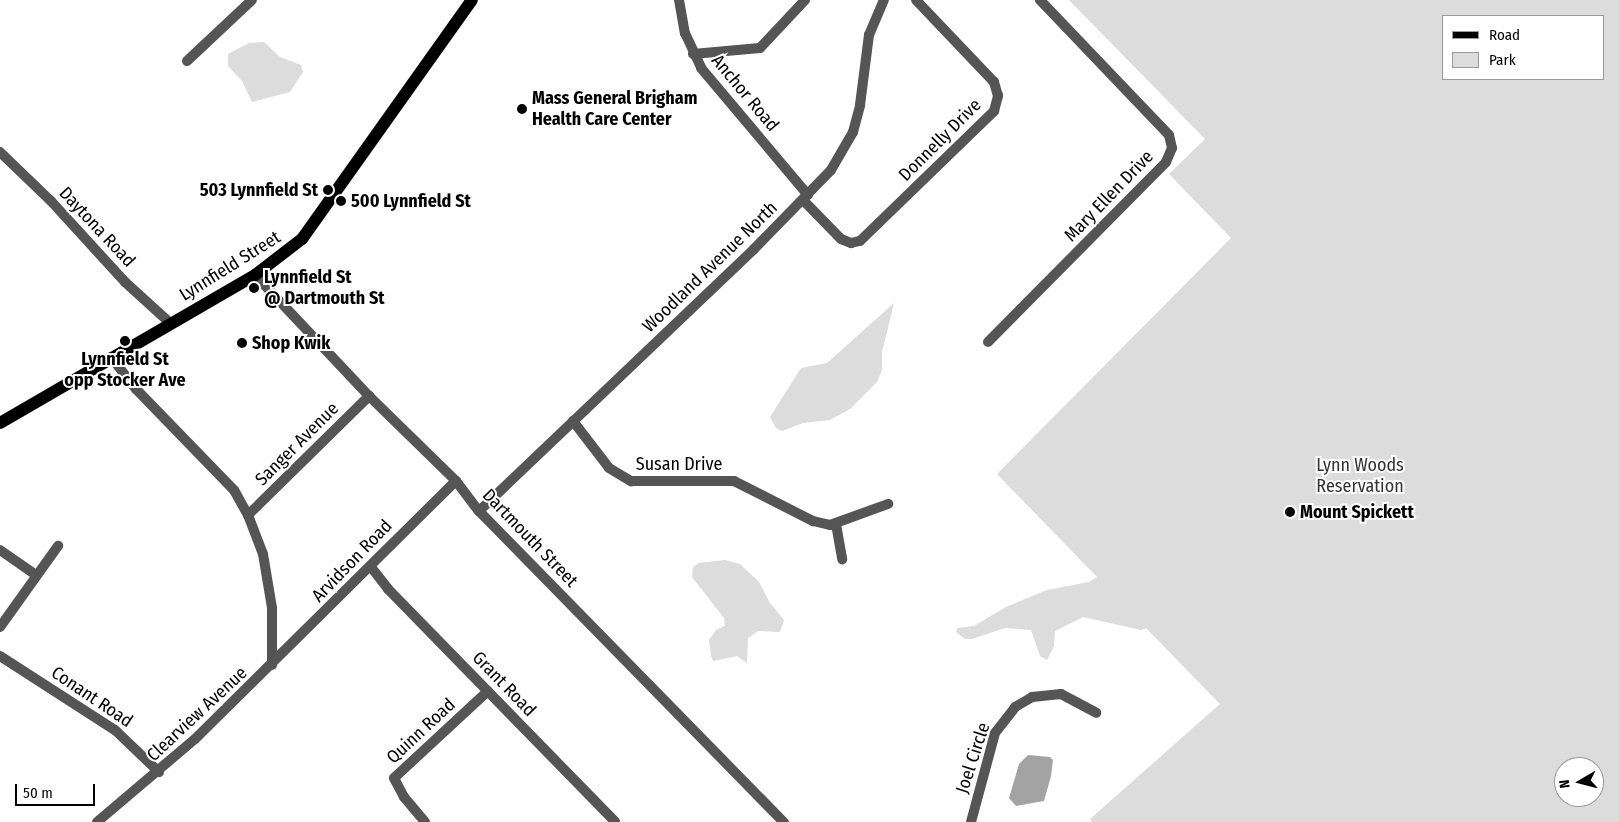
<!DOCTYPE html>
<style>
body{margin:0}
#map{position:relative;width:1619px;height:822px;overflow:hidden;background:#fff;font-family:"Fira Sans Condensed",sans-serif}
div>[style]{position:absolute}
.green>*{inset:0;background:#dcdcdc}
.water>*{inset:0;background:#a3a3a3}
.minor>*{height:10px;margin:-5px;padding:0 5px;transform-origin:5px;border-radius:5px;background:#555}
.major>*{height:12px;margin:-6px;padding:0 6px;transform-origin:6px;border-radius:6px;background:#000}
.dots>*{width:14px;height:14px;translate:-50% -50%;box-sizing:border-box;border:2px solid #fff;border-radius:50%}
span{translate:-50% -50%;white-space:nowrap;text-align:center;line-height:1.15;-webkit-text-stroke:4px #fff;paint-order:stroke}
.street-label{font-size:18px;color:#000}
.poi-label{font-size:18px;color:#000;font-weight:700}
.left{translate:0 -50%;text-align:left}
.right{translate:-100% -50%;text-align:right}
.park-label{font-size:18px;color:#333}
.legend{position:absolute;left:1442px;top:15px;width:162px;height:65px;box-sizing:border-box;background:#fff;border:1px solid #999;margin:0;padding:6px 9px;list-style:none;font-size:15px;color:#000}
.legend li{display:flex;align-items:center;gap:10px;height:25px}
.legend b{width:25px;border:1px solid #999}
.north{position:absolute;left:1554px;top:757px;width:50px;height:50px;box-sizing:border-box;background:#fff;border:1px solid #999;border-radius:50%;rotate:262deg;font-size:14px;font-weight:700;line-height:20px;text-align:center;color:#000}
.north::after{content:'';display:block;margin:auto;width:18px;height:22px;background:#000;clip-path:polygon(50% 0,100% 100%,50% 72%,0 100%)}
.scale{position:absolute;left:15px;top:784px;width:80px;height:22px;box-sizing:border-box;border:2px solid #000;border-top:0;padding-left:6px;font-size:15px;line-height:18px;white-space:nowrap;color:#000;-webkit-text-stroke:4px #fff;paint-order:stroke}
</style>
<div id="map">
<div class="green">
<i style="clip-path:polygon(evenodd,1069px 0,1619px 0,1619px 822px,1092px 822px,1090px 819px,1220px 704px,1146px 628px,1141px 630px,1083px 617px,1055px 631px,1054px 646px,1047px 660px,1040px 656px,1031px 630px,1005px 628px,972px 639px,965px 639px,956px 632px,957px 628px,974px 626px,1006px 607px,1047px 590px,1089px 582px,1097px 577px,997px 474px,1231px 238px,1169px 174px,1205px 139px,1069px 0,1443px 16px,1603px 16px,1603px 79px,1443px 79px,1443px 16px,1069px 0,1564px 767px,1594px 767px,1594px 797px,1564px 797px,1564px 767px)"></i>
<i style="clip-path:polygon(264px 42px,280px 57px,301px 65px,303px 72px,290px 92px,252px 102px,242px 81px,228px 66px,228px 54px,249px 43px)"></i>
<i style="clip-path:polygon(894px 303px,882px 352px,882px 370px,877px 382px,850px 409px,830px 420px,803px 423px,782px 431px,776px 428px,770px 417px,801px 368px,827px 363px)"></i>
<i style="clip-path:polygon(725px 560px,740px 564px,759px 582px,770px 603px,784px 620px,780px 632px,758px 631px,748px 638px,747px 663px,737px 656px,713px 661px,711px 656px,709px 640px,716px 630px,725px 626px,724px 618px,692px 577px,693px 567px,699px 563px)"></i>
</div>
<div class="water">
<i style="clip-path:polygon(1028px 755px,1050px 757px,1053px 760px,1051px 776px,1044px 801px,1016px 806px,1009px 798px,1019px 764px)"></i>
</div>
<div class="minor">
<i style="left:679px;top:0;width:34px;rotate:80deg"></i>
<i style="left:685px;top:33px;width:38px;rotate:65deg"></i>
<i style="left:701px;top:68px;width:166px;rotate:49.9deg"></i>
<i style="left:693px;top:54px;width:67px;rotate:-5.1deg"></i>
<i style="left:760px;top:48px;width:66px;rotate:-46.8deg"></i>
<i style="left:187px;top:61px;width:89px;rotate:-43.2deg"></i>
<i style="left:0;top:152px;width:71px;rotate:43.9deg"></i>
<i style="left:51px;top:201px;width:110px;rotate:47.6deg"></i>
<i style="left:125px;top:282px;width:61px;rotate:42.3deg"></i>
<i style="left:803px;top:200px;width:54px;rotate:45.7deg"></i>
<i style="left:841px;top:239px;width:11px;rotate:22deg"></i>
<i style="left:851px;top:243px;width:9px;rotate:-13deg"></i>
<i style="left:860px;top:241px;width:187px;rotate:-44.1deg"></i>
<i style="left:994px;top:111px;width:16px;rotate:-75deg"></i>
<i style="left:998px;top:96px;width:15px;rotate:-106deg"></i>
<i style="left:994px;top:82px;width:113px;rotate:-133.6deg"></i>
<i style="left:255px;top:275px;width:166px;rotate:46.7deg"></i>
<i style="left:369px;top:396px;width:122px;rotate:44.3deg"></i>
<i style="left:456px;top:481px;width:38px;rotate:53deg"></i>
<i style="left:479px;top:511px;width:436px;rotate:45.6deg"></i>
<i style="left:988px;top:342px;width:253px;rotate:-45.3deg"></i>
<i style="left:1166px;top:162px;width:15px;rotate:-67deg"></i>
<i style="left:1172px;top:148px;width:13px;rotate:-103deg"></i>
<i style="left:1169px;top:135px;width:187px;rotate:-133.7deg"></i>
<i style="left:111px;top:357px;width:41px;rotate:52deg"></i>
<i style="left:136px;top:389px;width:141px;rotate:45.9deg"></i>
<i style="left:234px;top:490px;width:29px;rotate:61deg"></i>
<i style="left:248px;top:515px;width:42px;rotate:69deg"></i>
<i style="left:263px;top:554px;width:55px;rotate:80.5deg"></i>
<i style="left:272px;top:608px;width:57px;rotate:90deg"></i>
<i style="left:573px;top:421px;width:59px;rotate:52.5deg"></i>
<i style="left:609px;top:468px;width:26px;rotate:31deg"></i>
<i style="left:631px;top:481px;width:103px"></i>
<i style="left:734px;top:481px;width:89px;rotate:26.9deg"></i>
<i style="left:813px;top:521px;width:17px;rotate:13deg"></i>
<i style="left:830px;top:525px;width:62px;rotate:-19.9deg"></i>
<i style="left:479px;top:511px;width:380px;rotate:-43.6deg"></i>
<i style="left:754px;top:249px;width:110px;rotate:-45.7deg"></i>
<i style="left:831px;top:170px;width:44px;rotate:-59.9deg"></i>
<i style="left:853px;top:132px;width:28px;rotate:-75deg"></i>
<i style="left:860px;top:105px;width:71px;rotate:-82.7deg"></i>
<i style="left:869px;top:35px;width:38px;rotate:-67deg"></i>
<i style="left:248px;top:515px;width:170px;rotate:-44.5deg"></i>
<i style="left:836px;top:524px;width:36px;rotate:80deg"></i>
<i style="left:0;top:550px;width:44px;rotate:34.8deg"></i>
<i style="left:371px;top:567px;width:28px;rotate:52deg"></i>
<i style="left:388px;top:589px;width:325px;rotate:45.7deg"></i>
<i style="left:0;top:627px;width:100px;rotate:-54.4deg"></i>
<i style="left:0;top:656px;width:137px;rotate:32.8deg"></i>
<i style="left:115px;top:730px;width:61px;rotate:43.7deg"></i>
<i style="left:97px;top:822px;width:128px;rotate:-40.3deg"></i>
<i style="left:195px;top:739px;width:367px;rotate:-44.7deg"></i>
<i style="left:425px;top:822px;width:33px;rotate:-130deg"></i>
<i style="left:404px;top:797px;width:21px;rotate:-118deg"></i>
<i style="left:394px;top:778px;width:128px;rotate:-42.8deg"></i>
<i style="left:971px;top:822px;width:92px;rotate:-74.9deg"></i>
<i style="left:995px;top:733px;width:33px;rotate:-52deg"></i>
<i style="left:1015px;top:707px;width:20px;rotate:-30deg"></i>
<i style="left:1032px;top:697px;width:29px;rotate:-6deg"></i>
<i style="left:1061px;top:694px;width:40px;rotate:28deg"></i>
</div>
<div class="major">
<i style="left:0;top:423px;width:295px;rotate:-30.1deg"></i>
<i style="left:255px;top:275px;width:59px;rotate:-37.5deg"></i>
<i style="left:302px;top:239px;width:293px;rotate:-54.6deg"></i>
</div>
<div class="dots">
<i style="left:522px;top:109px;background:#000"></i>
<i style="left:328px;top:190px;background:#000"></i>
<i style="left:341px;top:201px;background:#000"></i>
<i style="left:254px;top:288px;background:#000"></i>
<i style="left:125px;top:341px;background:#000"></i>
<i style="left:242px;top:343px;background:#000"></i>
<i style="left:1290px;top:512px;background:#000"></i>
</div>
<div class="street-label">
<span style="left:745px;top:93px;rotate:50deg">Anchor Road</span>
<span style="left:940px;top:140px;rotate:-45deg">Donnelly Drive</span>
<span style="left:1109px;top:196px;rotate:-46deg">Mary Ellen Drive</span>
<span style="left:97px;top:227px;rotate:47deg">Daytona Road</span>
<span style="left:230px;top:266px;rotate:-32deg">Lynnfield Street</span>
<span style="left:710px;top:267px;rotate:-44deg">Woodland Avenue North</span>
<span style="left:297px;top:444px;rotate:-45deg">Sanger Avenue</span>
<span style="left:679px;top:464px">Susan Drive</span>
<span style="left:530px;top:538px;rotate:46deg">Dartmouth Street</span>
<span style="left:352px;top:561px;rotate:-46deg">Arvidson Road</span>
<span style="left:504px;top:684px;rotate:46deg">Grant Road</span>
<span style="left:92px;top:697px;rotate:34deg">Conant Road</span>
<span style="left:197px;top:714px;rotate:-43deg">Clearview Avenue</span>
<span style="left:421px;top:731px;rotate:-43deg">Quinn Road</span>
<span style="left:973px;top:758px;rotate:-72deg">Joel Circle</span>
</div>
<div class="poi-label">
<span class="left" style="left:532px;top:109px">Mass General Brigham<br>Health Care Center</span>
<span class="right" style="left:318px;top:190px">503 Lynnfield St</span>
<span class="left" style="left:351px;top:201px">500 Lynnfield St</span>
<span class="left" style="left:264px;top:288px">Lynnfield St<br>@ Dartmouth St</span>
<span class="left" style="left:252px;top:343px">Shop Kwik</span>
<span style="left:125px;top:370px">Lynnfield St<br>opp Stocker Ave</span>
<span class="left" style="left:1300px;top:512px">Mount Spickett</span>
</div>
<div class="park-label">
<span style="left:1360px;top:476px">Lynn Woods<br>Reservation</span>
</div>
<ul class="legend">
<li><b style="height:6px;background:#000"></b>Road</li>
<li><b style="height:14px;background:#dcdcdc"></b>Park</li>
</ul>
<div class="north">N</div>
<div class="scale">50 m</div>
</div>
